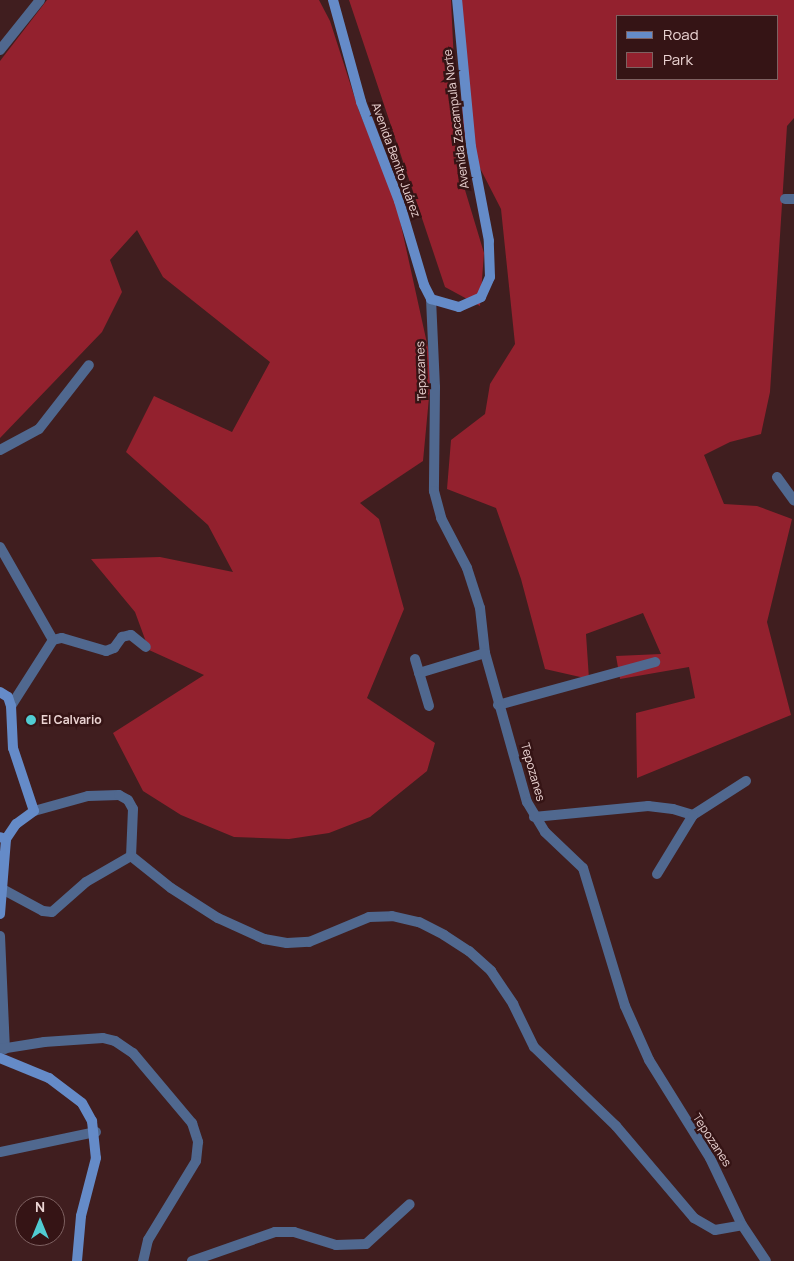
<!DOCTYPE html>
<meta charset="utf-8">
<style>
body{margin:0}
#map{position:relative;width:794px;height:1261px;overflow:hidden;background:#401e1f;font-family:Manrope,sans-serif}
div>[style]{position:absolute}
.green>*{inset:0;background:#93212e}
.minor>*{height:10px;margin:-5px;padding:0 5px;transform-origin:5px;border-radius:5px;background:#50688f}
.tertiary>*{height:10px;margin:-5px;padding:0 5px;transform-origin:5px;border-radius:5px;background:#50688f}
.secondary>*{height:10px;margin:-5px;padding:0 5px;transform-origin:5px;border-radius:5px;background:#658bc8}
.dots>*{width:14px;height:14px;translate:-50% -50%;box-sizing:border-box;border:2px solid #351415;border-radius:50%}
span{translate:-50% -50%;white-space:nowrap;text-align:center;line-height:1.15;-webkit-text-stroke:5px #351415;paint-order:stroke}
.street-label{font-size:12px;color:#ebd4d3}
.poi-label{font-size:12px;color:#ebd4d3;font-weight:700}
.left{translate:0 -50%;text-align:left}
.legend{position:absolute;left:616px;top:15px;width:162px;height:65px;box-sizing:border-box;background:#351415;border:1px solid #7e6161;margin:0;padding:6px 9px;list-style:none;font-size:15px;color:#ebd4d3}
.legend li{display:flex;align-items:center;gap:10px;height:25px}
.legend b{width:25px;border:1px solid #7e6161}
.north{position:absolute;left:15px;top:1196px;width:50px;height:50px;box-sizing:border-box;background:#351415;border:1px solid #7e6161;border-radius:50%;rotate:0deg;font-size:14px;font-weight:700;line-height:20px;text-align:center;color:#ebd4d3}
.north::after{content:'';display:block;margin:auto;width:18px;height:22px;background:#51ccd2;clip-path:polygon(50% 0,100% 100%,50% 72%,0 100%)}
</style>
<div id="map">
<div class="green">
<i style="clip-path:polygon(47px 0,319px 0,330px 21px,359px 111px,395px 198px,432px 366px,423px 461px,360px 503px,379px 519px,404px 609px,367px 698px,435px 743px,427px 771px,370px 817px,329px 833px,289px 839px,234px 837px,181px 815px,143px 791px,113px 733px,204px 675px,149px 650px,135px 612px,91px 559px,160px 557px,233px 572px,208px 525px,126px 452px,154px 396px,232px 432px,270px 362px,163px 277px,137px 230px,110px 260px,122px 292px,102px 332px,0 438px,0 61px)"></i>
<i style="clip-path:polygon(349px 0,451px 0,459px 170px,484px 253px,480px 306px,445px 287px)"></i>
<i style="clip-path:polygon(evenodd,461px 0,794px 0,794px 118px,787px 126px,770px 392px,761px 434px,730px 442px,704px 455px,724px 504px,757px 506px,792px 519px,767px 622px,791px 715px,637px 778px,636px 713px,695px 698px,689px 667px,620px 679px,616px 656px,661px 654px,643px 613px,586px 634px,589px 679px,545px 669px,521px 579px,496px 508px,447px 489px,451px 440px,485px 414px,490px 384px,515px 344px,501px 209px,464px 137px,457px 19px,461px 0,618px 16px,778px 16px,778px 79px,618px 79px,618px 16px)"></i>
</div>
<div class="minor">
<i style="left:0;top:50px;width:64px;rotate:-51.3deg"></i>
<i style="left:785px;top:199px;width:9px"></i>
<i style="left:0;top:450px;width:44px;rotate:-28.3deg"></i>
<i style="left:39px;top:429px;width:81px;rotate:-52deg"></i>
<i style="left:777px;top:477px;width:29px;rotate:54deg"></i>
<i style="left:0;top:547px;width:107px;rotate:60.3deg"></i>
<i style="left:53px;top:640px;width:9px;rotate:-13deg"></i>
<i style="left:62px;top:638px;width:46px;rotate:16.5deg"></i>
<i style="left:106px;top:651px;width:9px;rotate:-21deg"></i>
<i style="left:114px;top:648px;width:14px;rotate:-54deg"></i>
<i style="left:122px;top:637px;width:9px;rotate:-13deg"></i>
<i style="left:131px;top:635px;width:19px;rotate:39deg"></i>
<i style="left:415px;top:659px;width:49px;rotate:73.4deg"></i>
<i style="left:419px;top:673px;width:69px;rotate:-16.9deg"></i>
<i style="left:498px;top:705px;width:163px;rotate:-15.3deg"></i>
<i style="left:11px;top:706px;width:78px;rotate:-57.5deg"></i>
<i style="left:534px;top:817px;width:115px;rotate:-5.5deg"></i>
<i style="left:648px;top:806px;width:25px;rotate:7deg"></i>
<i style="left:673px;top:809px;width:21px;rotate:17deg"></i>
<i style="left:693px;top:815px;width:63px;rotate:-32.7deg"></i>
<i style="left:657px;top:874px;width:69px;rotate:-58.6deg"></i>
<i style="left:4px;top:890px;width:44px;rotate:28.3deg"></i>
<i style="left:43px;top:911px;width:9px;rotate:6deg"></i>
<i style="left:52px;top:912px;width:45px;rotate:-41.4deg"></i>
<i style="left:86px;top:882px;width:52px;rotate:-30deg"></i>
<i style="left:0;top:936px;width:113px;rotate:87.5deg"></i>
<i style="left:0;top:1049px;width:45px;rotate:-9deg"></i>
<i style="left:44px;top:1042px;width:59px;rotate:-3.9deg"></i>
<i style="left:103px;top:1038px;width:12px;rotate:14deg"></i>
<i style="left:115px;top:1041px;width:22px;rotate:34deg"></i>
<i style="left:133px;top:1053px;width:92px;rotate:49.9deg"></i>
<i style="left:192px;top:1123px;width:20px;rotate:72deg"></i>
<i style="left:198px;top:1142px;width:19px;rotate:96deg"></i>
<i style="left:196px;top:1161px;width:92px;rotate:121.3deg"></i>
<i style="left:148px;top:1240px;width:22px;rotate:103deg"></i>
<i style="left:0;top:1152px;width:98px;rotate:-11.8deg"></i>
<i style="left:192px;top:1261px;width:88px;rotate:-19.3deg"></i>
<i style="left:275px;top:1232px;width:19px"></i>
<i style="left:294px;top:1232px;width:44px;rotate:17.2deg"></i>
<i style="left:336px;top:1245px;width:30px;rotate:-2deg"></i>
<i style="left:366px;top:1244px;width:59px;rotate:-42.3deg"></i>
</div>
<div class="tertiary">
<i style="left:431px;top:299px;width:88px;rotate:87.4deg"></i>
<i style="left:435px;top:387px;width:104px;rotate:90.6deg"></i>
<i style="left:434px;top:491px;width:28px;rotate:75deg"></i>
<i style="left:441px;top:518px;width:56px;rotate:62.5deg"></i>
<i style="left:467px;top:568px;width:42px;rotate:72deg"></i>
<i style="left:480px;top:608px;width:45px;rotate:83.7deg"></i>
<i style="left:485px;top:653px;width:155px;rotate:74.3deg"></i>
<i style="left:527px;top:802px;width:35px;rotate:59deg"></i>
<i style="left:545px;top:832px;width:52px;rotate:43.5deg"></i>
<i style="left:583px;top:868px;width:144px;rotate:73.1deg"></i>
<i style="left:625px;top:1006px;width:59px;rotate:66deg"></i>
<i style="left:649px;top:1060px;width:115px;rotate:58.1deg"></i>
<i style="left:710px;top:1158px;width:74px;rotate:64.5deg"></i>
<i style="left:742px;top:1225px;width:43px;rotate:56.3deg"></i>
<i style="left:34px;top:811px;width:56px;rotate:-15.5deg"></i>
<i style="left:88px;top:796px;width:31px;rotate:-2deg"></i>
<i style="left:119px;top:795px;width:10px;rotate:29deg"></i>
<i style="left:128px;top:800px;width:10px;rotate:61deg"></i>
<i style="left:133px;top:809px;width:47px;rotate:92.4deg"></i>
<i style="left:131px;top:856px;width:51px;rotate:38.7deg"></i>
<i style="left:171px;top:888px;width:56px;rotate:32.6deg"></i>
<i style="left:218px;top:918px;width:51px;rotate:24.5deg"></i>
<i style="left:264px;top:939px;width:23px;rotate:10deg"></i>
<i style="left:287px;top:943px;width:22px;rotate:-3deg"></i>
<i style="left:309px;top:942px;width:65px;rotate:-22.6deg"></i>
<i style="left:369px;top:917px;width:23px;rotate:-2deg"></i>
<i style="left:392px;top:916px;width:28px;rotate:13deg"></i>
<i style="left:419px;top:922px;width:28px;rotate:27deg"></i>
<i style="left:444px;top:935px;width:30px;rotate:33deg"></i>
<i style="left:469px;top:951px;width:30px;rotate:42deg"></i>
<i style="left:491px;top:971px;width:40px;rotate:56deg"></i>
<i style="left:513px;top:1004px;width:48px;rotate:64deg"></i>
<i style="left:534px;top:1047px;width:114px;rotate:43.9deg"></i>
<i style="left:616px;top:1126px;width:121px;rotate:49.7deg"></i>
<i style="left:694px;top:1218px;width:24px;rotate:30deg"></i>
<i style="left:715px;top:1230px;width:27px;rotate:-10deg"></i>
</div>
<div class="secondary">
<i style="left:333px;top:0;width:106px;rotate:74.6deg"></i>
<i style="left:361px;top:102px;width:106px;rotate:69deg"></i>
<i style="left:399px;top:201px;width:88px;rotate:73.4deg"></i>
<i style="left:424px;top:285px;width:16px;rotate:63deg"></i>
<i style="left:431px;top:299px;width:29px;rotate:16deg"></i>
<i style="left:459px;top:307px;width:24px;rotate:-24deg"></i>
<i style="left:481px;top:297px;width:22px;rotate:-66deg"></i>
<i style="left:490px;top:277px;width:36px;rotate:-92deg"></i>
<i style="left:489px;top:241px;width:96px;rotate:-100.8deg"></i>
<i style="left:471px;top:147px;width:148px;rotate:-95.4deg"></i>
<i style="left:0;top:692px;width:9px;rotate:32deg"></i>
<i style="left:8px;top:697px;width:9px;rotate:72deg"></i>
<i style="left:11px;top:706px;width:42px;rotate:87.3deg"></i>
<i style="left:13px;top:748px;width:66px;rotate:71.6deg"></i>
<i style="left:34px;top:811px;width:22px;rotate:144deg"></i>
<i style="left:16px;top:824px;width:18px;rotate:124deg"></i>
<i style="left:6px;top:839px;width:6px;rotate:-162deg"></i>
<i style="left:0;top:914px;width:75px;rotate:-85.4deg"></i>
<i style="left:0;top:1058px;width:53px;rotate:22.2deg"></i>
<i style="left:49px;top:1078px;width:41px;rotate:37.1deg"></i>
<i style="left:82px;top:1103px;width:21px;rotate:61deg"></i>
<i style="left:92px;top:1121px;width:37px;rotate:84deg"></i>
<i style="left:96px;top:1158px;width:60px;rotate:104.5deg"></i>
<i style="left:81px;top:1216px;width:45px;rotate:95.1deg"></i>
</div>
<div class="dots">
<i style="left:31px;top:720px;background:#51ccd2"></i>
</div>
<div class="street-label">
<span style="left:456px;top:119px;rotate:-97deg">Avenida Zacampula Norte</span>
<span style="left:396px;top:160px;rotate:70deg">Avenida Benito Juárez</span>
<span style="left:421px;top:371px;rotate:-92deg">Tepozanes</span>
<span style="left:533px;top:772px;rotate:74deg">Tepozanes</span>
<span style="left:712px;top:1140px;rotate:57deg">Tepozanes</span>
</div>
<div class="poi-label">
<span class="left" style="left:41px;top:720px">El Calvario</span>
</div>
<ul class="legend">
<li><b style="height:6px;background:#658bc8"></b>Road</li>
<li><b style="height:14px;background:#93212e"></b>Park</li>
</ul>
<div class="north">N</div>
</div>
